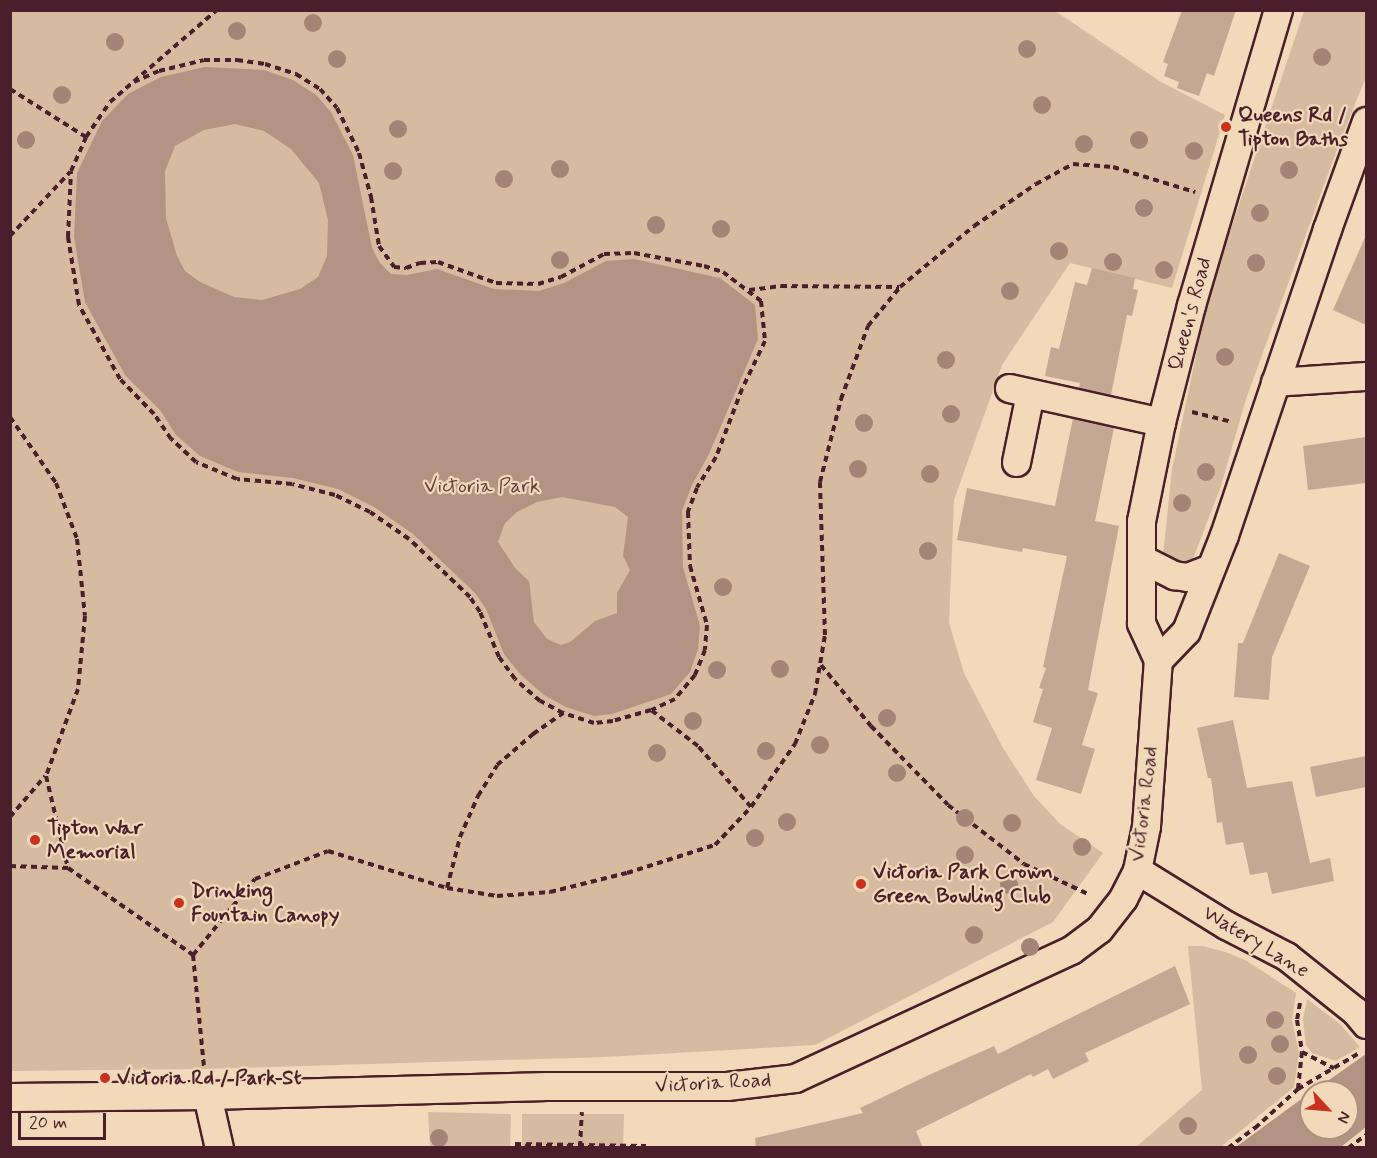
<!DOCTYPE html>
<style>
body{margin:0}
#map{position:relative;width:1377px;height:1158px;overflow:hidden;background:#f1d9b9;font-family:Mynerve,sans-serif}
div>[style]{position:absolute}
.green>*{inset:0;background:#d6bba1}
.water>*{inset:0;background:#b39484}
.building>*{inset:0;background:#c5a894}
.path>*{height:4px;margin-top:-2px;transform-origin:0;background:repeating-linear-gradient(90deg,#4a1f2b 0 6px,transparent 0 10.5px)}
.roads{filter:drop-shadow(2px 0 #4a1f2b) drop-shadow(-2px 0 #4a1f2b) drop-shadow(0 2px #4a1f2b) drop-shadow(0 -2px #4a1f2b)}
.minor>*{height:27px;margin:-13.5px;padding:0 13.5px;transform-origin:13.5px;border-radius:13.5px;background:#f1d9b9}
.trees>*{width:18px;height:18px;margin:-9px;border-radius:50%;background:#a58478}
.dots>*{width:16px;height:16px;translate:-50% -50%;box-sizing:border-box;border:3px solid #f1d9b9;border-radius:50%}
span{translate:-50% -50%;white-space:nowrap;text-align:center;line-height:1.15;-webkit-text-stroke:4.5px #f1d9b9;paint-order:stroke}
.poi-label{font-size:21px;color:#4a1f2b;font-weight:700}
.left{translate:0 -50%;text-align:left}
.street-label{font-size:21px;color:#4a1f2b}
.park-label{font-size:21px;color:#663e43}
.frame{position:absolute;inset:0;border:12px solid #4a1f2b;pointer-events:none}
.north{position:absolute;left:1299px;top:1080px;width:60px;height:60px;box-sizing:border-box;background:#f1d9b9;border:2px solid #ae8f80;border-radius:50%;rotate:116deg;font-size:16px;font-weight:700;line-height:24px;text-align:center;color:#4a1f2b}
.north::after{content:'';display:block;margin:auto;width:21px;height:27px;background:#c8321e;clip-path:polygon(50% 0,100% 100%,50% 72%,0 100%)}
.scale{position:absolute;left:18px;top:1113px;width:88px;height:27px;box-sizing:border-box;border:3px solid #4a1f2b;border-top:0;padding-left:8px;font-size:18px;line-height:21px;white-space:nowrap;color:#4a1f2b;-webkit-text-stroke:4px #f1d9b9;paint-order:stroke}
</style>
<div id="map">
<div class="green">
<i style="clip-path:polygon(10px 11px,1055px 11px,1161px 82px,1225px 115px,1172px 288px,1070px 263px,1002px 365px,954px 500px,949px 623px,964px 673px,1003px 748px,1034px 796px,1060px 824px,1103px 853px,1053px 922px,815px 1045px,605px 1057px,204px 1069px,11px 1071px)"></i>
<i style="clip-path:polygon(1304px 11px,1366px 11px,1366px 77px,1339px 144px,1246px 399px,1221px 486px,1191px 564px,1170px 567px,1163px 555px,1172px 469px,1209px 294px)"></i>
<i style="clip-path:polygon(1188px 946px,1203px 946px,1228px 953px,1247px 961px,1296px 993px,1292px 1020px,1299px 1053px,1294px 1087px,1221px 1147px,1136px 1147px,1202px 1090px)"></i>
<i style="clip-path:polygon(1307px 999px,1340px 1024px,1360px 1047px,1336px 1061px,1312px 1053px,1306px 1045px,1303px 1020px)"></i>
<i style="clip-path:polygon(428px 1112px,511px 1114px,510px 1147px,430px 1147px)"></i>
<i style="clip-path:polygon(522px 1114px,624px 1114px,623px 1147px,522px 1147px)"></i>
</div>
<div class="water">
<i style="clip-path:polygon(evenodd,205px 67px,264px 70px,293px 80px,316px 95px,331px 112px,353px 155px,372px 248px,380px 263px,391px 274px,407px 275px,437px 269px,494px 289px,539px 291px,564px 283px,606px 261px,634px 259px,720px 278px,755px 305px,758px 339px,709px 454px,692px 485px,682px 511px,683px 567px,700px 626px,698px 649px,690px 672px,671px 694px,612px 714px,594px 716px,566px 707px,544px 695px,520px 674px,504px 654px,486px 609px,475px 593px,413px 534px,374px 507px,338px 489px,293px 478px,238px 472px,200px 456px,176px 435px,160px 410px,125px 375px,85px 302px,74px 237px,77px 173px,102px 121px,128px 94px,161px 77px,205px 67px,235px 124px,264px 131px,291px 149px,319px 183px,328px 220px,327px 256px,318px 277px,300px 289px,262px 300px,234px 297px,200px 282px,185px 271px,177px 256px,166px 218px,165px 171px,175px 146px,204px 130px,235px 124px,205px 67px,562px 497px,615px 507px,628px 517px,623px 556px,630px 570px,617px 593px,617px 613px,595px 621px,570px 642px,561px 645px,547px 639px,534px 622px,529px 581px,515px 568px,498px 542px,505px 523px,517px 512px,537px 502px,562px 497px)"></i>
<i style="clip-path:polygon(1366px 1054px,1366px 1127px,1341px 1147px,1236px 1147px,1311px 1092px,1311px 1128px,1347px 1128px,1347px 1092px,1312px 1092px)"></i>
</div>
<div class="building">
<i style="clip-path:polygon(1182px 10px,1236px 10px,1214px 76px,1207px 73px,1199px 96px,1177px 88px,1179px 82px,1164px 76px,1168px 64px,1163px 62px)"></i>
<i style="clip-path:polygon(1366px 235px,1366px 325px,1333px 310px)"></i>
<i style="clip-path:polygon(1092px 268px,1135px 278px,1133px 289px,1138px 290px,1132px 316px,1127px 315px,1111px 395px,1079px 388px,1080px 383px,1045px 376px,1051px 347px,1059px 349px,1075px 282px,1087px 285px)"></i>
<i style="clip-path:polygon(1073px 418px,1114px 428px,1095px 521px,1119px 526px,1088px 690px,1098px 693px,1082px 745px,1095px 749px,1081px 794px,1036px 780px,1052px 728px,1033px 722px,1043px 689px,1039px 688px,1046px 668px,1043px 667px,1067px 556px,1023px 548px,1022px 552px,957px 540px,967px 488px,1055px 506px)"></i>
<i style="clip-path:polygon(1366px 437px,1366px 483px,1308px 490px,1303px 446px)"></i>
<i style="clip-path:polygon(1279px 553px,1310px 566px,1272px 657px,1269px 700px,1234px 697px,1238px 643px,1243px 643px)"></i>
<i style="clip-path:polygon(1233px 720px,1247px 788px,1292px 781px,1310px 863px,1330px 858px,1334px 881px,1272px 894px,1267px 872px,1250px 875px,1243px 842px,1226px 845px,1222px 822px,1217px 823px,1211px 778px,1208px 778px,1197px 728px)"></i>
<i style="clip-path:polygon(1366px 756px,1366px 787px,1316px 797px,1310px 767px)"></i>
<i style="clip-path:polygon(1175px 966px,1190px 1004px,1085px 1053px,1089px 1061px,1053px 1079px,1048px 1069px,1033px 1077px,1031px 1074px,916px 1131px,923px 1148px,756px 1148px,755px 1138px,863px 1113px,860px 1108px,931px 1074px,994px 1046px,998px 1054px)"></i>
</div>
<div class="path">
<i style="left:134px;top:82px;width:27px;rotate:-24deg"></i>
<i style="left:159px;top:71px;width:46px;rotate:-13.7deg"></i>
<i style="left:204px;top:60px;width:33px"></i>
<i style="left:237px;top:60px;width:28px;rotate:8deg"></i>
<i style="left:265px;top:64px;width:33px;rotate:18deg"></i>
<i style="left:296px;top:74px;width:28px;rotate:32deg"></i>
<i style="left:320px;top:89px;width:25px;rotate:48deg"></i>
<i style="left:337px;top:108px;width:50px;rotate:63.9deg"></i>
<i style="left:359px;top:153px;width:46px;rotate:74.7deg"></i>
<i style="left:371px;top:197px;width:50px;rotate:80.7deg"></i>
<i style="left:379px;top:246px;width:26px;rotate:54deg"></i>
<i style="left:394px;top:267px;width:12px;rotate:5deg"></i>
<i style="left:406px;top:268px;width:15px;rotate:-20deg"></i>
<i style="left:420px;top:263px;width:18px;rotate:-3deg"></i>
<i style="left:438px;top:262px;width:62px;rotate:19.9deg"></i>
<i style="left:496px;top:283px;width:42px;rotate:1.4deg"></i>
<i style="left:538px;top:284px;width:24px;rotate:-17deg"></i>
<i style="left:561px;top:277px;width:49px;rotate:-28.1deg"></i>
<i style="left:604px;top:254px;width:30px;rotate:-2deg"></i>
<i style="left:634px;top:253px;width:71px;rotate:10.5deg"></i>
<i style="left:704px;top:266px;width:20px;rotate:18deg"></i>
<i style="left:723px;top:272px;width:48px;rotate:37.3deg"></i>
<i style="left:761px;top:301px;width:40px;rotate:84.3deg"></i>
<i style="left:765px;top:341px;width:53px;rotate:115.6deg"></i>
<i style="left:742px;top:389px;width:73px;rotate:110.9deg"></i>
<i style="left:716px;top:457px;width:36px;rotate:122deg"></i>
<i style="left:697px;top:488px;width:26px;rotate:111deg"></i>
<i style="left:688px;top:512px;width:54px;rotate:87.9deg"></i>
<i style="left:690px;top:566px;width:61px;rotate:73.9deg"></i>
<i style="left:707px;top:625px;width:25px;rotate:95deg"></i>
<i style="left:705px;top:650px;width:27px;rotate:112deg"></i>
<i style="left:695px;top:675px;width:31px;rotate:130deg"></i>
<i style="left:675px;top:699px;width:26px;rotate:155deg"></i>
<i style="left:651px;top:710px;width:40px;rotate:164deg"></i>
<i style="left:613px;top:721px;width:19px;rotate:174deg"></i>
<i style="left:594px;top:723px;width:33px;rotate:-162deg"></i>
<i style="left:563px;top:713px;width:26px;rotate:-152deg"></i>
<i style="left:540px;top:701px;width:33px;rotate:-139deg"></i>
<i style="left:515px;top:679px;width:27px;rotate:-126deg"></i>
<i style="left:499px;top:657px;width:49px;rotate:-112.9deg"></i>
<i style="left:480px;top:612px;width:18px;rotate:-124deg"></i>
<i style="left:470px;top:597px;width:84px;rotate:-136.4deg"></i>
<i style="left:409px;top:539px;width:47px;rotate:-145.3deg"></i>
<i style="left:370px;top:512px;width:39px;rotate:-154deg"></i>
<i style="left:335px;top:495px;width:44px;rotate:-165.7deg"></i>
<i style="left:292px;top:484px;width:55px;rotate:-174.8deg"></i>
<i style="left:237px;top:479px;width:44px;rotate:-157.5deg"></i>
<i style="left:196px;top:462px;width:34px;rotate:-137deg"></i>
<i style="left:171px;top:439px;width:30px;rotate:-124deg"></i>
<i style="left:154px;top:414px;width:49px;rotate:-134.2deg"></i>
<i style="left:120px;top:379px;width:85px;rotate:-119deg"></i>
<i style="left:79px;top:305px;width:69px;rotate:-99.2deg"></i>
<i style="left:68px;top:237px;width:66px;rotate:-87.4deg"></i>
<i style="left:71px;top:171px;width:37px;rotate:-66deg"></i>
<i style="left:86px;top:137px;width:42px;rotate:-55.6deg"></i>
<i style="left:110px;top:102px;width:141px;rotate:-40.7deg"></i>
<i style="left:10px;top:89px;width:90px;rotate:32.3deg"></i>
<i style="left:10px;top:236px;width:88px;rotate:-46.8deg"></i>
<i style="left:749px;top:290px;width:32px;rotate:-7deg"></i>
<i style="left:781px;top:286px;width:118px;rotate:0.5deg"></i>
<i style="left:1192px;top:412px;width:41px;rotate:14deg"></i>
<i style="left:10px;top:417px;width:80px;rotate:55.1deg"></i>
<i style="left:56px;top:483px;width:60px;rotate:69.4deg"></i>
<i style="left:77px;top:539px;width:77px;rotate:84.1deg"></i>
<i style="left:85px;top:616px;width:73px;rotate:95.5deg"></i>
<i style="left:78px;top:689px;width:93px;rotate:110.2deg"></i>
<i style="left:46px;top:776px;width:95px;rotate:76.6deg"></i>
<i style="left:68px;top:868px;width:152px;rotate:34.8deg"></i>
<i style="left:193px;top:955px;width:114px;rotate:84.4deg"></i>
<i style="left:821px;top:665px;width:79px;rotate:50.7deg"></i>
<i style="left:871px;top:726px;width:110px;rotate:45.7deg"></i>
<i style="left:948px;top:805px;width:96px;rotate:37.8deg"></i>
<i style="left:1024px;top:864px;width:71px;rotate:25.1deg"></i>
<i style="left:751px;top:807px;width:77px;rotate:-55.1deg"></i>
<i style="left:795px;top:744px;width:54px;rotate:-68.2deg"></i>
<i style="left:815px;top:694px;width:60px;rotate:-80.4deg"></i>
<i style="left:825px;top:635px;width:153px;rotate:-91.9deg"></i>
<i style="left:820px;top:482px;width:86px;rotate:-75.8deg"></i>
<i style="left:841px;top:399px;width:78px;rotate:-69.7deg"></i>
<i style="left:868px;top:326px;width:50px;rotate:-50.6deg"></i>
<i style="left:900px;top:287px;width:96px;rotate:-39.5deg"></i>
<i style="left:974px;top:226px;width:75px;rotate:-34.1deg"></i>
<i style="left:1036px;top:184px;width:42px;rotate:-28.4deg"></i>
<i style="left:1073px;top:164px;width:40px;rotate:4.3deg"></i>
<i style="left:1113px;top:167px;width:86px;rotate:17deg"></i>
<i style="left:10px;top:817px;width:54px;rotate:-49.5deg"></i>
<i style="left:10px;top:866px;width:58px;rotate:2deg"></i>
<i style="left:447px;top:888px;width:51px;rotate:9.1deg"></i>
<i style="left:497px;top:896px;width:53px;rotate:-4.3deg"></i>
<i style="left:550px;top:892px;width:79px;rotate:-13.9deg"></i>
<i style="left:627px;top:873px;width:92px;rotate:-17.7deg"></i>
<i style="left:715px;top:845px;width:52px;rotate:-46.5deg"></i>
<i style="left:751px;top:807px;width:81px;rotate:-131deg"></i>
<i style="left:698px;top:746px;width:59px;rotate:-142.5deg"></i>
<i style="left:193px;top:955px;width:98px;rotate:-50.8deg"></i>
<i style="left:255px;top:879px;width:78px;rotate:-21deg"></i>
<i style="left:328px;top:851px;width:125px;rotate:17.3deg"></i>
<i style="left:447px;top:888px;width:53px;rotate:-75.7deg"></i>
<i style="left:460px;top:837px;width:45px;rotate:-66.3deg"></i>
<i style="left:478px;top:796px;width:36px;rotate:-58deg"></i>
<i style="left:497px;top:765px;width:48px;rotate:-40.7deg"></i>
<i style="left:533px;top:734px;width:37px;rotate:-35deg"></i>
<i style="left:1300px;top:1003px;width:17px;rotate:100deg"></i>
<i style="left:1297px;top:1020px;width:32px;rotate:81deg"></i>
<i style="left:1302px;top:1052px;width:36px;rotate:27deg"></i>
<i style="left:1298px;top:1089px;width:37px;rotate:-84deg"></i>
<i style="left:515px;top:1144px;width:131px;rotate:0.9deg"></i>
<i style="left:580px;top:1147px;width:35px;rotate:-87deg"></i>
<i style="left:1228px;top:1148px;width:34px;rotate:-37deg"></i>
<i style="left:1255px;top:1128px;width:58px;rotate:-42.2deg"></i>
<i style="left:1298px;top:1089px;width:73px;rotate:-30.4deg"></i>
<i style="left:1348px;top:1148px;width:22px;rotate:-36deg"></i>
</div>
<div class="roads">
<div class="minor">
<i style="left:1275px;top:382px;width:91px;rotate:-3.8deg"></i>
<i style="left:1009px;top:388px;width:156px;rotate:12.6deg"></i>
<i style="left:1016px;top:462px;width:70px;rotate:-78.5deg"></i>
<i style="left:1142px;top:559px;width:36px;rotate:27deg"></i>
<i style="left:1174px;top:575px;width:13px;rotate:9deg"></i>
<i style="left:1187px;top:577px;width:25px;rotate:-21deg"></i>
<i style="left:1158px;top:660px;width:40px;rotate:-46deg"></i>
<i style="left:1186px;top:631px;width:103px;rotate:-68.4deg"></i>
<i style="left:1224px;top:535px;width:323px;rotate:-71.4deg"></i>
<i style="left:1327px;top:229px;width:115px;rotate:-70.1deg"></i>
<i style="left:1137px;top:870px;width:105px;rotate:31.7deg"></i>
<i style="left:1226px;top:925px;width:68px;rotate:27.3deg"></i>
<i style="left:1286px;top:956px;width:88px;rotate:38.6deg"></i>
<i style="left:1355px;top:1011px;width:17px;rotate:50deg"></i>
<i style="left:207px;top:1095px;width:54px;rotate:77.2deg"></i>
<i style="left:10px;top:1097px;width:197px;rotate:-0.6deg"></i>
<i style="left:207px;top:1095px;width:340px;rotate:-1.5deg"></i>
<i style="left:547px;top:1086px;width:180px"></i>
<i style="left:727px;top:1086px;width:68px;rotate:-6.7deg"></i>
<i style="left:795px;top:1078px;width:304px;rotate:-24.9deg"></i>
<i style="left:1071px;top:950px;width:35px;rotate:-37deg"></i>
<i style="left:1099px;top:929px;width:39px;rotate:-52deg"></i>
<i style="left:1123px;top:898px;width:31px;rotate:-63deg"></i>
<i style="left:1137px;top:870px;width:45px;rotate:-78.4deg"></i>
<i style="left:1146px;top:826px;width:166px;rotate:-85.9deg"></i>
<i style="left:1158px;top:660px;width:41px;rotate:-114.7deg"></i>
<i style="left:1141px;top:623px;width:102px;rotate:-90deg"></i>
<i style="left:1141px;top:521px;width:101px;rotate:-78.6deg"></i>
<i style="left:1161px;top:422px;width:121px;rotate:-75.6deg"></i>
<i style="left:1191px;top:305px;width:308px;rotate:-73.6deg"></i>
</div>
</div>
<div class="trees">
<i style="left:313px;top:23px"></i>
<i style="left:237px;top:31px"></i>
<i style="left:115px;top:42px"></i>
<i style="left:1027px;top:49px"></i>
<i style="left:1322px;top:57px"></i>
<i style="left:337px;top:59px"></i>
<i style="left:62px;top:95px"></i>
<i style="left:1042px;top:105px"></i>
<i style="left:398px;top:129px"></i>
<i style="left:26px;top:140px"></i>
<i style="left:1139px;top:140px"></i>
<i style="left:1084px;top:144px"></i>
<i style="left:1194px;top:151px"></i>
<i style="left:560px;top:169px"></i>
<i style="left:1289px;top:170px"></i>
<i style="left:393px;top:171px"></i>
<i style="left:504px;top:179px"></i>
<i style="left:1144px;top:208px"></i>
<i style="left:1260px;top:213px"></i>
<i style="left:656px;top:225px"></i>
<i style="left:721px;top:229px"></i>
<i style="left:1059px;top:251px"></i>
<i style="left:560px;top:260px"></i>
<i style="left:1113px;top:262px"></i>
<i style="left:1256px;top:263px"></i>
<i style="left:1164px;top:270px"></i>
<i style="left:1010px;top:291px"></i>
<i style="left:1225px;top:357px"></i>
<i style="left:946px;top:360px"></i>
<i style="left:951px;top:414px"></i>
<i style="left:864px;top:423px"></i>
<i style="left:858px;top:469px"></i>
<i style="left:1206px;top:472px"></i>
<i style="left:930px;top:474px"></i>
<i style="left:1182px;top:503px"></i>
<i style="left:928px;top:551px"></i>
<i style="left:723px;top:587px"></i>
<i style="left:780px;top:669px"></i>
<i style="left:717px;top:670px"></i>
<i style="left:887px;top:718px"></i>
<i style="left:693px;top:721px"></i>
<i style="left:820px;top:745px"></i>
<i style="left:766px;top:751px"></i>
<i style="left:657px;top:753px"></i>
<i style="left:897px;top:773px"></i>
<i style="left:965px;top:818px"></i>
<i style="left:787px;top:822px"></i>
<i style="left:1012px;top:823px"></i>
<i style="left:755px;top:838px"></i>
<i style="left:1082px;top:847px"></i>
<i style="left:965px;top:855px"></i>
<i style="left:1009px;top:885px"></i>
<i style="left:974px;top:935px"></i>
<i style="left:1030px;top:947px"></i>
<i style="left:1275px;top:1020px"></i>
<i style="left:1280px;top:1044px"></i>
<i style="left:1248px;top:1055px"></i>
<i style="left:1277px;top:1076px"></i>
<i style="left:1188px;top:1126px"></i>
<i style="left:439px;top:1138px"></i>
</div>
<div class="dots">
<i style="left:1226px;top:127px;background:#c8321e"></i>
<i style="left:35px;top:840px;background:#c8321e"></i>
<i style="left:861px;top:884px;background:#c8321e"></i>
<i style="left:179px;top:903px;background:#c8321e"></i>
<i style="left:105px;top:1078px;background:#c8321e"></i>
</div>
<div class="poi-label">
<span class="left" style="left:1238px;top:127px">Queens Rd /<br>Tipton Baths</span>
<span class="left" style="left:47px;top:840px">Tipton War<br>Memorial</span>
<span class="left" style="left:873px;top:884px">Victoria Park Crown<br>Green Bowling Club</span>
<span class="left" style="left:191px;top:903px">Drinking<br>Fountain Canopy</span>
<span class="left" style="left:117px;top:1078px">Victoria Rd / Park St</span>
</div>
<div class="street-label">
<span style="left:1190px;top:314px;rotate:-75deg">Queen's Road</span>
<span style="left:1144px;top:804px;rotate:-83deg">Victoria Road</span>
<span style="left:1256px;top:942px;rotate:31deg">Watery Lane</span>
<span style="left:713px;top:1083px;rotate:-3deg">Victoria Road</span>
</div>
<div class="park-label">
<span style="left:482px;top:486px">Victoria Park</span>
</div>
<div class="frame"></div>
<div class="north">N</div>
<div class="scale">20 m</div>
</div>
